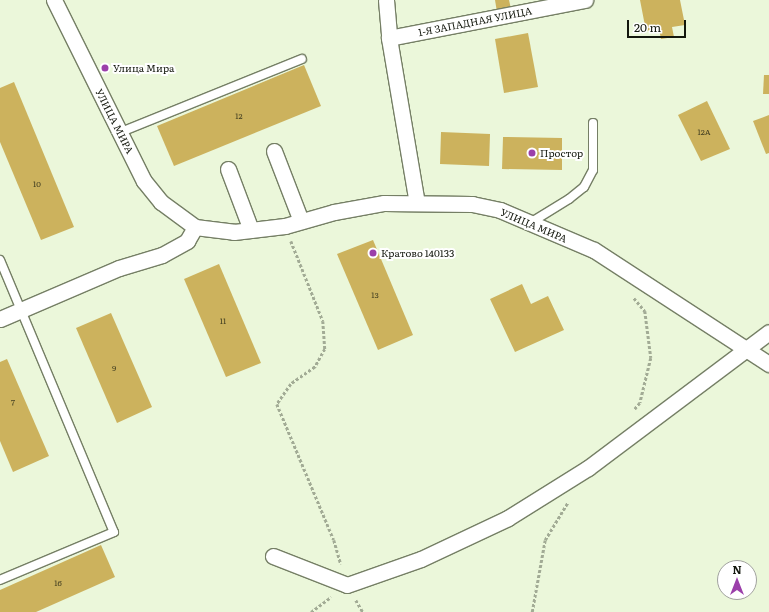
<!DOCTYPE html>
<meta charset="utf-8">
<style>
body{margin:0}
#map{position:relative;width:769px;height:612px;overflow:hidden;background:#ebf7da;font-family:Literata,serif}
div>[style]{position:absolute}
.building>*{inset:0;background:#ccb25d}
.path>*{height:2.5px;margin-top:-1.25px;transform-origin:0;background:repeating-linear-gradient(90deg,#a2ab95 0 3px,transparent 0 5px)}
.roads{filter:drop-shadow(1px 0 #757f65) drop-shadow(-1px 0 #757f65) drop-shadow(0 1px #757f65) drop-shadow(0 -1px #757f65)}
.service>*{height:8px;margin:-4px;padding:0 4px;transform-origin:4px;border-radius:4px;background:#fff}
.minor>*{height:15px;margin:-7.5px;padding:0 7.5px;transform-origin:7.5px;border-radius:7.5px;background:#fff}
.dots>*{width:11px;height:11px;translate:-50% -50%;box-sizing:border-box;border:2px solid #fff;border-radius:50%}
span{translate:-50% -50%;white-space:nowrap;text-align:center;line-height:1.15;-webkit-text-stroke:4px #fff;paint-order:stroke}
.number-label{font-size:8px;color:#413e21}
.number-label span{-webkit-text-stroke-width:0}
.street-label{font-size:10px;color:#13170d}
.poi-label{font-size:10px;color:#13170d}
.left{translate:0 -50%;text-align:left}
.north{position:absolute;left:717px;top:560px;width:40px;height:40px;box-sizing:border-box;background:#fff;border:1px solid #a1a29e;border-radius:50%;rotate:0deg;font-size:11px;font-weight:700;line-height:16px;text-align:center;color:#13170d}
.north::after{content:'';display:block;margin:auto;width:14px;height:18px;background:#9b3faa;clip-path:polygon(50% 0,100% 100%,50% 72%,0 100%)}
.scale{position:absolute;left:627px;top:20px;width:59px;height:18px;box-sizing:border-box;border:2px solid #13170d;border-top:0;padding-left:5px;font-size:12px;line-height:14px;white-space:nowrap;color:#13170d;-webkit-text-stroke:3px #fff;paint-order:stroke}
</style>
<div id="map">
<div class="building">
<i style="clip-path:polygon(495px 0,509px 0,511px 9px,497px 12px)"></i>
<i style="clip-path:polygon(640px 0,680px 0,685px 25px,672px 27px,674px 37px,661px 39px,659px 29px,646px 31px)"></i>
<i style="clip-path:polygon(528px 33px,538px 87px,504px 93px,495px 39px)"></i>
<i style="clip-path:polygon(304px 65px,321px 106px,174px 166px,157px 126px)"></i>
<i style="clip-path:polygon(764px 75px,769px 75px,769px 94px,763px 94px)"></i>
<i style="clip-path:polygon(14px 82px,74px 227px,41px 240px,0 142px,0 88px)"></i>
<i style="clip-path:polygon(707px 101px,730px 149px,701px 161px,678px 115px)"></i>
<i style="clip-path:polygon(769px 115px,769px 153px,766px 154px,753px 121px)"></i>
<i style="clip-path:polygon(441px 132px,490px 134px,489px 166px,440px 164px)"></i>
<i style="clip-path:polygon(503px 137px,562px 138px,562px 170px,502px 169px)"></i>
<i style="clip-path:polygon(373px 240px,413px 335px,378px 350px,337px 254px)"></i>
<i style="clip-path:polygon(219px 264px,261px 363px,226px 377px,184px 279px)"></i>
<i style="clip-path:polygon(522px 284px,531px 304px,548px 296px,564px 330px,515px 352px,490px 299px)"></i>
<i style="clip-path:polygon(111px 313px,152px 407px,117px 423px,76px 328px)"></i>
<i style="clip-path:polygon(7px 359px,49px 456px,13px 472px,0 441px,0 362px)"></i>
<i style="clip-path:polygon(101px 545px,115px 577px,36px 612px,0 612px,0 590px)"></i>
</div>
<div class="path">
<i style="left:291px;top:241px;width:86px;rotate:68.2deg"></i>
<i style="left:323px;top:321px;width:28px;rotate:86deg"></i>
<i style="left:325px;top:349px;width:21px;rotate:119deg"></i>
<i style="left:315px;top:367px;width:29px;rotate:145deg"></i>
<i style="left:291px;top:384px;width:24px;rotate:125deg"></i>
<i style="left:277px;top:404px;width:147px;rotate:67.3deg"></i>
<i style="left:334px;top:540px;width:25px;rotate:74deg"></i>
<i style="left:634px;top:298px;width:17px;rotate:50deg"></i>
<i style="left:645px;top:311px;width:47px;rotate:82.7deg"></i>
<i style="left:651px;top:358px;width:46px;rotate:103.7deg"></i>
<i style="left:640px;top:403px;width:8px;rotate:130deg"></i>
<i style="left:356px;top:600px;width:14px;rotate:60deg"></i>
<i style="left:311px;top:612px;width:25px;rotate:-37deg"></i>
<i style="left:532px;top:612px;width:73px;rotate:-79.8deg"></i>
<i style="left:545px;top:540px;width:44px;rotate:-58.8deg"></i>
</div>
<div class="roads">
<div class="service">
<i style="left:121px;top:132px;width:195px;rotate:-22deg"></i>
<i style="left:530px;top:223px;width:46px;rotate:-31.6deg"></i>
<i style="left:569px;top:199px;width:19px;rotate:-39deg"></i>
<i style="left:584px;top:187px;width:19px;rotate:-62deg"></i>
<i style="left:593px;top:170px;width:47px;rotate:-90deg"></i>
<i style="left:0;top:260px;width:295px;rotate:67.3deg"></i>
<i style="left:114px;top:532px;width:124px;rotate:157.2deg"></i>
</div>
<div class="minor">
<i style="left:54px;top:0;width:202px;rotate:63.6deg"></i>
<i style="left:144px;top:181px;width:27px;rotate:51deg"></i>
<i style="left:161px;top:202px;width:42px;rotate:36.3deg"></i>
<i style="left:195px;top:227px;width:39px;rotate:7deg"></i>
<i style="left:234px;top:232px;width:51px;rotate:-6.7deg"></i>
<i style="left:285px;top:226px;width:51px;rotate:-15.9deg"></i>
<i style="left:334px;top:212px;width:51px;rotate:-10.2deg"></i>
<i style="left:384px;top:203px;width:88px;rotate:0.7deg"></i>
<i style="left:472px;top:204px;width:29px;rotate:12deg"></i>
<i style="left:500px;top:210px;width:102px;rotate:23.1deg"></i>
<i style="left:594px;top:250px;width:209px;rotate:33.1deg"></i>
<i style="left:386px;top:0;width:38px;rotate:85deg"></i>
<i style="left:389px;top:38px;width:167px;rotate:80.4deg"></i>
<i style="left:389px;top:38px;width:200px;rotate:-11deg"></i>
<i style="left:274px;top:151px;width:75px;rotate:68.9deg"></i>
<i style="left:228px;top:169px;width:65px;rotate:69.3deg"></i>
<i style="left:0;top:319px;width:129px;rotate:-23.2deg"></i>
<i style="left:119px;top:268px;width:45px;rotate:-16.8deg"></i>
<i style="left:162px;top:255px;width:29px;rotate:-29deg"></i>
<i style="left:187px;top:241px;width:16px;rotate:-60deg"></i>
<i style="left:273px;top:556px;width:79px;rotate:21.4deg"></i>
<i style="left:347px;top:585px;width:78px;rotate:-19.4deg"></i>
<i style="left:421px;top:559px;width:96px;rotate:-25.2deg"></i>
<i style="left:508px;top:518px;width:94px;rotate:-32deg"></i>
<i style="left:588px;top:468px;width:226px;rotate:-36.9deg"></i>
</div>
</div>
<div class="dots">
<i style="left:105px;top:68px;background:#9b3faa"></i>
<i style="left:532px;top:153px;background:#9b3faa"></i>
<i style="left:373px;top:253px;background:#9b3faa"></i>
</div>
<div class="number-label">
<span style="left:239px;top:116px">12</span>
<span style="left:704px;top:132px">12А</span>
<span style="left:37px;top:184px">10</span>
<span style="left:375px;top:295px">13</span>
<span style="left:223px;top:321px">11</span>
<span style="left:114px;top:368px">9</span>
<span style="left:13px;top:402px">7</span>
<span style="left:58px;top:583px">16</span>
</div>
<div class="street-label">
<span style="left:475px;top:21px;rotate:-11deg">1-Я ЗАПАДНАЯ УЛИЦА</span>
<span style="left:115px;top:121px;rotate:63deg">УЛИЦА МИРА</span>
<span style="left:534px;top:225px;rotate:23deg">УЛИЦА МИРА</span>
</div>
<div class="poi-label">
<span class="left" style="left:113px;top:68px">Улица Мира</span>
<span class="left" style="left:540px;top:153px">Простор</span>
<span class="left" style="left:381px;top:253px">Кратово 140133</span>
</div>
<div class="north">N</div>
<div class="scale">20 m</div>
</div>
